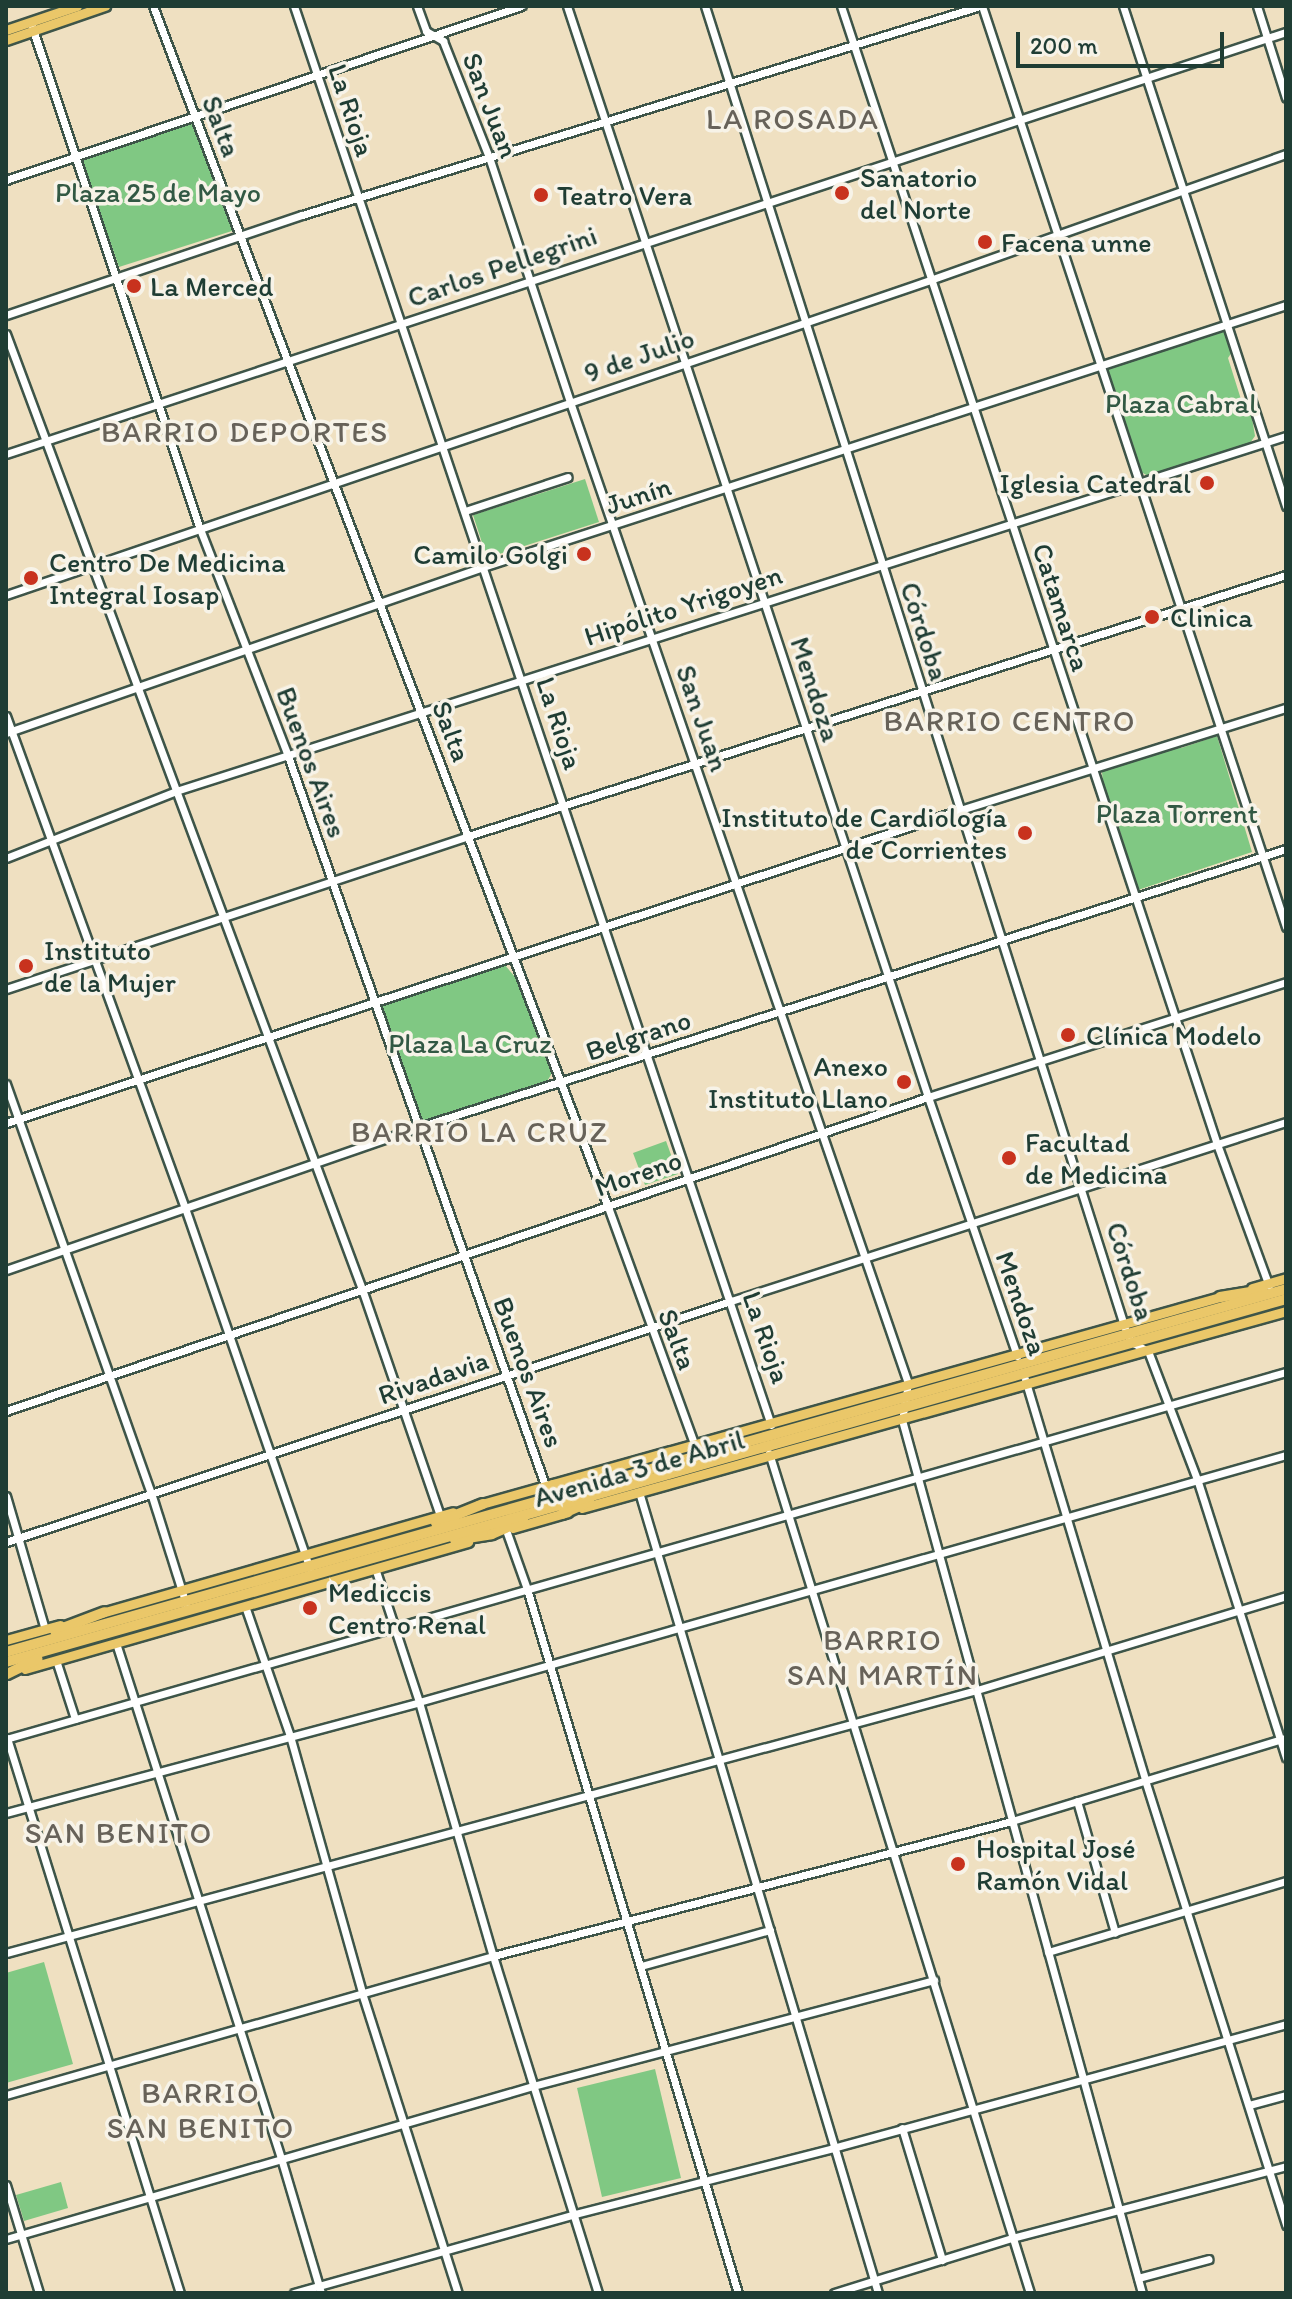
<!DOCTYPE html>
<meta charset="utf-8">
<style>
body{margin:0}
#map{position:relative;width:1292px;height:2299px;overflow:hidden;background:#efe0c1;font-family:Itim,sans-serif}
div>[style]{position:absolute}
.green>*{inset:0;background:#80c883}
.roads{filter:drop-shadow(2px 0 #3e5549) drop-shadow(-2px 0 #3e5549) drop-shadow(0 2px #3e5549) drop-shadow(0 -2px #3e5549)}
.minor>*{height:7px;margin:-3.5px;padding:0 3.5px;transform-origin:3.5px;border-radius:3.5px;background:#fff}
.major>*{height:9px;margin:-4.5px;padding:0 4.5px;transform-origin:4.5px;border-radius:4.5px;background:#eac769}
.highway>*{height:10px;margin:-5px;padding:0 5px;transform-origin:5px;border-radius:5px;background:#eac769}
.dots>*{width:22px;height:22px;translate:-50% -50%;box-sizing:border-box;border:4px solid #f7f3e8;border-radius:50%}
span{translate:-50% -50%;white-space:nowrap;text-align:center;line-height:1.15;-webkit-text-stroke:7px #f7f3e8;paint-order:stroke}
.street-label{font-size:28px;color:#1f3d34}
.poi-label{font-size:28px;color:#1f3d34}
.left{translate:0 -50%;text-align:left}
.right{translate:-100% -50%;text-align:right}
.park-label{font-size:28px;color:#325944}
.neighbourhood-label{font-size:30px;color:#676259;letter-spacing:2px}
.frame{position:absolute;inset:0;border:8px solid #1f3d34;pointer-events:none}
.scale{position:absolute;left:1016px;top:32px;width:208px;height:36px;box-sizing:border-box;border:4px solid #1f3d34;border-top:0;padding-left:10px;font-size:24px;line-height:28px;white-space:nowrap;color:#1f3d34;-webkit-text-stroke:6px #f7f3e8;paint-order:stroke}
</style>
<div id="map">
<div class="green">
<i style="clip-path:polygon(193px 118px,235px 230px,119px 267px,81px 158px)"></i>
<i style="clip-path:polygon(1224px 326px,1232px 352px,1228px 358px,1244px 409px,1251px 412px,1255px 436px,1250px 443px,1148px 476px,1136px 469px,1132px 457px,1136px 453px,1115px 391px,1111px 392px,1102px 366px)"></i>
<i style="clip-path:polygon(585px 479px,599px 522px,487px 558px,473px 515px)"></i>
<i style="clip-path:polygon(1217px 736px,1252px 852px,1138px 890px,1116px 818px,1109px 810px,1104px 795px,1102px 772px,1124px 762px,1156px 755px,1163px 749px,1181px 748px)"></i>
<i style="clip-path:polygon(504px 964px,521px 984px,552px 1073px,545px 1085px,428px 1124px,418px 1119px,380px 1010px,386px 1001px)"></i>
<i style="clip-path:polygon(666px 1141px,678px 1174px,645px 1185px,633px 1153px)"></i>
<i style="clip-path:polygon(44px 1962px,73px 2064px,6px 2083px,6px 1973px)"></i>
<i style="clip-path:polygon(655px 2069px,681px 2178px,602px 2197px,577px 2088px)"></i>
<i style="clip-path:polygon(61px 2182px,68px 2208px,24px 2221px,16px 2195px)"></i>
</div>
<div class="roads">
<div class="minor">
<i style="left:153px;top:6px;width:1284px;rotate:69.25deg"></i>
<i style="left:608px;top:1207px;width:258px;rotate:70deg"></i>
<i style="left:294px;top:6px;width:1497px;rotate:71.42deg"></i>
<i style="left:417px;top:6px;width:27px;rotate:70deg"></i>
<i style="left:426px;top:31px;width:20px;rotate:30deg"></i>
<i style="left:443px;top:41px;width:125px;rotate:68.4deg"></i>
<i style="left:489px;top:157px;width:258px;rotate:71.7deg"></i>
<i style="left:570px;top:402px;width:1038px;rotate:70.99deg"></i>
<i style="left:908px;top:1383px;width:37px;rotate:99deg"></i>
<i style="left:902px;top:1420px;width:905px;rotate:74.63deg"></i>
<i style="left:567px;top:6px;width:1149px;rotate:71.69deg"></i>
<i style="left:928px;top:1097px;width:274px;rotate:71deg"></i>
<i style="left:705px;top:6px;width:1394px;rotate:72.38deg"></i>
<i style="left:1127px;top:1335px;width:10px;rotate:53deg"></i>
<i style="left:1133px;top:1343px;width:17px;rotate:28deg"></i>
<i style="left:1148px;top:1351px;width:140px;rotate:69.1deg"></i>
<i style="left:1198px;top:1482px;width:289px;rotate:72.3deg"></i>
<i style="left:841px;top:6px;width:1199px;rotate:71.72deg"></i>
<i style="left:1217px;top:1144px;width:151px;rotate:69.9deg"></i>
<i style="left:982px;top:6px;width:970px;rotate:71.73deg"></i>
<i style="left:1123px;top:6px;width:526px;rotate:71.94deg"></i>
<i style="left:1257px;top:6px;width:96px;rotate:72.5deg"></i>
<i style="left:32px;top:27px;width:529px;rotate:71.5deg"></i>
<i style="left:200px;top:529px;width:243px;rotate:68.8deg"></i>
<i style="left:288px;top:756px;width:791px;rotate:70.58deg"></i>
<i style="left:6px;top:180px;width:544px;rotate:-18.67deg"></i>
<i style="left:6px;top:315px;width:312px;rotate:-18.7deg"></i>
<i style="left:302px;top:215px;width:709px;rotate:-17.13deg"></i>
<i style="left:6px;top:334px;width:1019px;rotate:69.56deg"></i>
<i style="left:362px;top:1289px;width:242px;rotate:71deg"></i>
<i style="left:6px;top:454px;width:1348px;rotate:-18.25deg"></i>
<i style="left:465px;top:511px;width:108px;rotate:-18.3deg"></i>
<i style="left:6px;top:595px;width:976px;rotate:-18.82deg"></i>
<i style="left:930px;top:280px;width:378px;rotate:-19.5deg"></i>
<i style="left:6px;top:716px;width:524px;rotate:70.01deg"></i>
<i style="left:185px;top:1208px;width:382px;rotate:70.9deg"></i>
<i style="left:6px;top:733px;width:505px;rotate:-19.19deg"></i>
<i style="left:483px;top:567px;width:845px;rotate:-18.07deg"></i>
<i style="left:6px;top:858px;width:183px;rotate:-21.5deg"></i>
<i style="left:176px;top:791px;width:1165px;rotate:-17.74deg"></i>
<i style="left:6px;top:989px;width:487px;rotate:-18.3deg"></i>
<i style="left:468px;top:836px;width:859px;rotate:-17.7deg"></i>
<i style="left:6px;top:1084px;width:434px;rotate:70.5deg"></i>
<i style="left:151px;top:1493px;width:116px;rotate:72.5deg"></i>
<i style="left:6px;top:1123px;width:1004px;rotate:-18.16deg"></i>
<i style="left:960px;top:810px;width:342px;rotate:-17.4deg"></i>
<i style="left:6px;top:1270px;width:437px;rotate:-19.1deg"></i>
<i style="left:419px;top:1127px;width:910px;rotate:-17.78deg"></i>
<i style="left:1025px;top:1379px;width:419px;rotate:73.3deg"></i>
<i style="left:1145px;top:1780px;width:467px;rotate:72.4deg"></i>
<i style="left:6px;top:1411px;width:974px;rotate:-18.81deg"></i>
<i style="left:928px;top:1097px;width:376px;rotate:-17.8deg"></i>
<i style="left:769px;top:1453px;width:880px;rotate:72.74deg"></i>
<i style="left:639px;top:1492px;width:836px;rotate:73.39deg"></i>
<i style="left:6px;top:1496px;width:139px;rotate:73.7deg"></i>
<i style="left:506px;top:1530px;width:63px;rotate:70.4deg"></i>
<i style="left:527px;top:1589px;width:735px;rotate:73.32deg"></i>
<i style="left:6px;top:1542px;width:764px;rotate:-18.39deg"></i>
<i style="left:731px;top:1301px;width:583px;rotate:-17.88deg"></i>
<i style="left:375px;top:1568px;width:141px;rotate:71.8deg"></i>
<i style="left:419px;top:1702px;width:265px;rotate:73.8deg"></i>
<i style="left:493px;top:1956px;width:353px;rotate:72.7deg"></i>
<i style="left:245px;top:1606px;width:138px;rotate:70.9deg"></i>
<i style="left:290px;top:1736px;width:267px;rotate:74.3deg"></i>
<i style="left:362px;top:1993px;width:315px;rotate:72.3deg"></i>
<i style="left:116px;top:1643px;width:541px;rotate:72.24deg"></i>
<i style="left:281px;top:2158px;width:141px;rotate:73.5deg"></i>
<i style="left:56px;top:1660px;width:62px;rotate:72.1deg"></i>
<i style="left:7px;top:1738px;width:581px;rotate:72.69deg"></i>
<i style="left:6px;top:1739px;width:1332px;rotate:-16deg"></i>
<i style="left:1077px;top:1801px;width:137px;rotate:73.9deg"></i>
<i style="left:6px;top:1813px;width:428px;rotate:-15deg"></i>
<i style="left:419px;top:1702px;width:901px;rotate:-15.9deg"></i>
<i style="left:1048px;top:1952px;width:248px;rotate:-16.6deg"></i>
<i style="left:6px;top:1953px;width:1006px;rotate:-15.16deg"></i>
<i style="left:977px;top:1690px;width:323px;rotate:-16.9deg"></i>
<i style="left:641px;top:1966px;width:134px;rotate:-15.6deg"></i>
<i style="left:6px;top:2095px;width:506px;rotate:-15.93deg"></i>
<i style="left:493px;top:1956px;width:536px;rotate:-14.58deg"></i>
<i style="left:1012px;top:1821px;width:286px;rotate:-16.9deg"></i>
<i style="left:1249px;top:2105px;width:38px;rotate:-15deg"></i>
<i style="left:902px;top:2128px;width:138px;rotate:73.1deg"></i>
<i style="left:6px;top:2185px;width:113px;rotate:73deg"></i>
<i style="left:6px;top:2239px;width:549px;rotate:-16.19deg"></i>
<i style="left:533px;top:2086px;width:415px;rotate:-14.8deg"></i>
<i style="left:1138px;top:2278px;width:73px;rotate:-15deg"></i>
<i style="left:294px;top:2293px;width:292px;rotate:-15.7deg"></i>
<i style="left:575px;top:2214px;width:266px;rotate:-14.3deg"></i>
<i style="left:833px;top:2148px;width:470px;rotate:-15.3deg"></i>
<i style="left:834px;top:2293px;width:186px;rotate:-17.2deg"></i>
<i style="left:1012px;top:2238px;width:283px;rotate:-14.7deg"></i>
</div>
<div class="major">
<i style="left:6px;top:30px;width:75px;rotate:-18.7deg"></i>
<i style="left:6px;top:40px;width:105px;rotate:-19deg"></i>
<i style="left:1252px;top:1288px;width:35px;rotate:-16deg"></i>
<i style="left:478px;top:1505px;width:778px;rotate:-15.66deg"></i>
<i style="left:582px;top:1508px;width:731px;rotate:-15.63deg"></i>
<i style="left:513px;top:1528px;width:57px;rotate:-16.2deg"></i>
<i style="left:98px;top:1614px;width:369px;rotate:-16deg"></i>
<i style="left:6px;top:1640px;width:56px;rotate:-15.5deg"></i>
<i style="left:25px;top:1669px;width:461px;rotate:-16deg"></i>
</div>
<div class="highway">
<i style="left:1220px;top:1297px;width:43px;rotate:-9.5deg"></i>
<i style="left:553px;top:1485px;width:25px;rotate:-5deg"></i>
<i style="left:562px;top:1514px;width:30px;rotate:-24deg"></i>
<i style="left:436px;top:1523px;width:51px;rotate:-22deg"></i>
<i style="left:455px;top:1540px;width:37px;rotate:-9deg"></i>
<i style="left:492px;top:1534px;width:34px;rotate:-24deg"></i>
<i style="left:55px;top:1631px;width:53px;rotate:-20.8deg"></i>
<i style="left:6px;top:1652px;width:1330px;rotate:-15.83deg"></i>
<i style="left:6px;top:1662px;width:1330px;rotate:-15.83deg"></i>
<i style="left:7px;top:1674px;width:34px;rotate:-26deg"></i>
</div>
</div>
<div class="dots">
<i style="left:842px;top:193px;background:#c8321e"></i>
<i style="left:541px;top:195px;background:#c8321e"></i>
<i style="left:985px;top:242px;background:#c8321e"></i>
<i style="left:134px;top:286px;background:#c8321e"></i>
<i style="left:1207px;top:483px;background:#c8321e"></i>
<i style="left:584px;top:554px;background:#c8321e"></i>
<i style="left:31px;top:578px;background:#c8321e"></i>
<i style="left:1152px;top:617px;background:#c8321e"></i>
<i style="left:1025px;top:833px;background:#c8321e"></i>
<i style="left:26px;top:966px;background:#c8321e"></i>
<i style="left:1068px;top:1035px;background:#c8321e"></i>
<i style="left:904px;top:1082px;background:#c8321e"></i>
<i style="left:1009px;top:1158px;background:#c8321e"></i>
<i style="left:310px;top:1608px;background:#c8321e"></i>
<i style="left:958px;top:1864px;background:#c8321e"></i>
</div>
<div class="street-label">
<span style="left:491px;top:105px;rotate:69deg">San Juan</span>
<span style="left:352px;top:110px;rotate:72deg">La Rioja</span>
<span style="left:222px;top:126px;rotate:69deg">Salta</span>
<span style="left:502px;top:266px;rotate:-19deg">Carlos Pellegrini</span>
<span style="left:639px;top:355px;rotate:-19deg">9 de Julio</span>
<span style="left:638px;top:495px;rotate:-18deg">Junín</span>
<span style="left:683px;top:605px;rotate:-18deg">Hipólito Yrigoyen</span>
<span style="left:1062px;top:607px;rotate:72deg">Catamarca</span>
<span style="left:925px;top:631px;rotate:72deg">Córdoba</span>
<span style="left:816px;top:689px;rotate:72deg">Mendoza</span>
<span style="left:703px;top:718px;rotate:71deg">San Juan</span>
<span style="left:560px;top:723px;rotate:72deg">La Rioja</span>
<span style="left:452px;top:731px;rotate:69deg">Salta</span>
<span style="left:312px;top:762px;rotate:70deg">Buenos Aires</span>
<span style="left:638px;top:1035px;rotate:-18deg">Belgrano</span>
<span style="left:638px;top:1173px;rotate:-19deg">Moreno</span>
<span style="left:1131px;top:1271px;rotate:72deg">Córdoba</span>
<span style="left:1022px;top:1303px;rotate:71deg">Mendoza</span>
<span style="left:767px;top:1337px;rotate:71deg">La Rioja</span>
<span style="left:678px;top:1339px;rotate:69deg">Salta</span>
<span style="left:529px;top:1372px;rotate:70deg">Buenos Aires</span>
<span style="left:433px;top:1377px;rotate:-19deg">Rivadavia</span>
<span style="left:639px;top:1468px;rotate:-16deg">Avenida 3 de Abril</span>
</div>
<div class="poi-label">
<span class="left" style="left:860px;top:193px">Sanatorio<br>del Norte</span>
<span class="left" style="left:557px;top:195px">Teatro Vera</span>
<span class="left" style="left:1001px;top:242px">Facena unne</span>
<span class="left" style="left:150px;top:286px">La Merced</span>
<span class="right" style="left:1191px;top:483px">Iglesia Catedral</span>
<span class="right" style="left:568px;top:554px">Camilo Golgi</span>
<span class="left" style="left:49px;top:578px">Centro De Medicina<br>Integral Iosap</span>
<span class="left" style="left:1170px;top:617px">Clinica</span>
<span class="right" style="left:1007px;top:833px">Instituto de Cardiología<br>de Corrientes</span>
<span class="left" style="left:44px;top:966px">Instituto<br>de la Mujer</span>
<span class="left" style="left:1086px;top:1035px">Clínica Modelo</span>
<span class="right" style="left:888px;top:1082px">Anexo<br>Instituto Llano</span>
<span class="left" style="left:1025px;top:1158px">Facultad<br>de Medicina</span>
<span class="left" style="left:328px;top:1608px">Mediccis<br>Centro Renal</span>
<span class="left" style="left:976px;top:1864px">Hospital José<br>Ramón Vidal</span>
</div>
<div class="park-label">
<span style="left:158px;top:192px">Plaza 25 de Mayo</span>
<span style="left:1181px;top:403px">Plaza Cabral</span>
<span style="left:1177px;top:813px">Plaza Torrent</span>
<span style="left:470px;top:1043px">Plaza La Cruz</span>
</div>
<div class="neighbourhood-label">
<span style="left:793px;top:119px">LA ROSADA</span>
<span style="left:245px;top:432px">BARRIO DEPORTES</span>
<span style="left:1010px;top:721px">BARRIO CENTRO</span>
<span style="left:480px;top:1132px">BARRIO LA CRUZ</span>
<span style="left:883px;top:1657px">BARRIO<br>SAN MARTÍN</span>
<span style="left:119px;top:1833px">SAN BENITO</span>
<span style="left:201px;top:2110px">BARRIO<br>SAN BENITO</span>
</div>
<div class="frame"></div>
<div class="scale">200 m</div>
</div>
